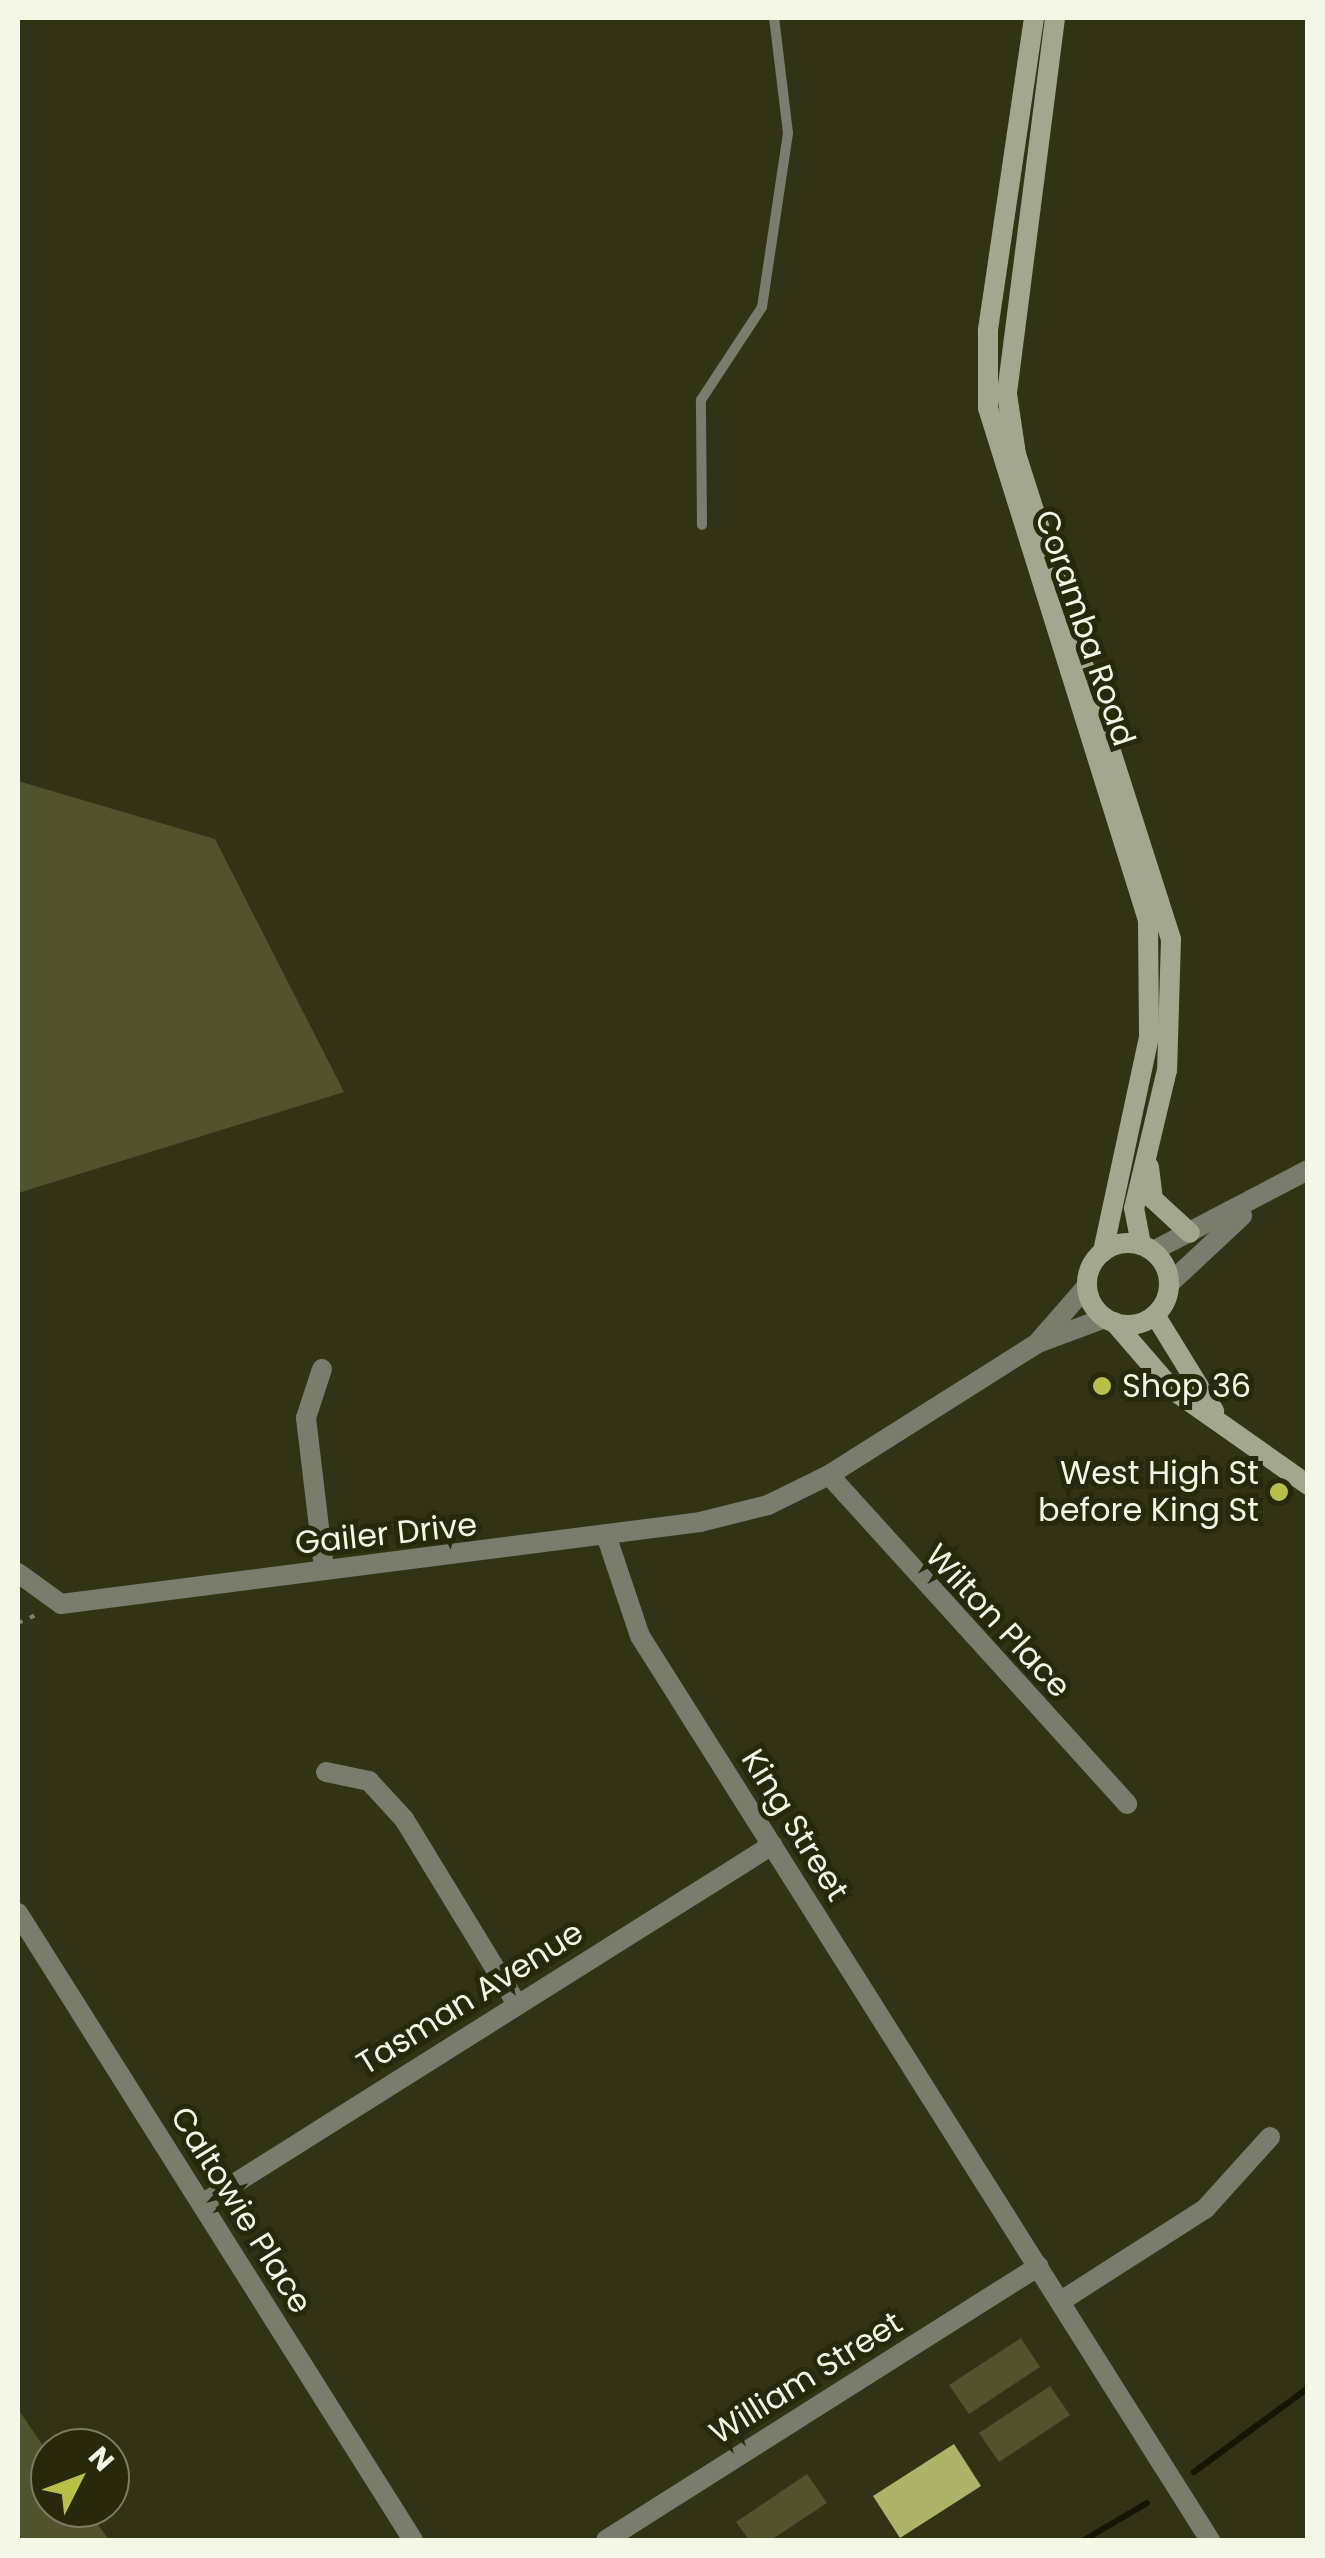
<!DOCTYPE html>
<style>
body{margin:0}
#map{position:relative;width:1325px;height:2558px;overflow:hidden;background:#313315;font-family:Poppins,sans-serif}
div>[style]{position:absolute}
.green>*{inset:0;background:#50542c}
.stream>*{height:6px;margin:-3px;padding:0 3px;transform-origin:3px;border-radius:3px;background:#141602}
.building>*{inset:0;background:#acb46a}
.path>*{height:4px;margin-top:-2px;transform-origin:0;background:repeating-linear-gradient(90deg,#7e8168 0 5px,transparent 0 13px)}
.lane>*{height:10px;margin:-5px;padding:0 5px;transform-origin:5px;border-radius:5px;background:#7a7d6e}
.street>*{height:20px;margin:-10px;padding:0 10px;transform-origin:10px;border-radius:10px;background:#7a7d6e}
.secondary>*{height:20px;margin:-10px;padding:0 10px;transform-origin:10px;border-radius:10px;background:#a4a790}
.secondary>.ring{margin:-10px;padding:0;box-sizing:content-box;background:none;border:20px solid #a4a790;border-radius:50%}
.dots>*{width:28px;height:28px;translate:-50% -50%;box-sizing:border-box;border:5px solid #27290b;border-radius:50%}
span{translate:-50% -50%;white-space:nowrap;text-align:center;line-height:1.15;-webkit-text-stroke:10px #27290b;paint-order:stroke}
.street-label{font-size:32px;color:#f4f7e5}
.poi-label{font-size:32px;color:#f4f7e5}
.left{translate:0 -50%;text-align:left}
.right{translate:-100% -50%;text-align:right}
.frame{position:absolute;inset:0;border:20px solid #f4f7e5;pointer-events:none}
.north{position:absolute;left:30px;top:2428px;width:100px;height:100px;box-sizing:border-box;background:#27290b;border:2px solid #797b62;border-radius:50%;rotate:48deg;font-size:28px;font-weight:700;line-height:40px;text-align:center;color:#f4f7e5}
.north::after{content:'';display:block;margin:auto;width:35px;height:45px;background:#b7c148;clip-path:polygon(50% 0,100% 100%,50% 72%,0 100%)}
</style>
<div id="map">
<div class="green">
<i style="clip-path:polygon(18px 781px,215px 839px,344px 1092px,18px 1193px)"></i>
<i style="clip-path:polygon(1021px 2338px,1040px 2367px,969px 2414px,949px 2385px)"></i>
<i style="clip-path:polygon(1050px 2386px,1070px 2415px,999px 2462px,979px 2433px)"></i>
<i style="clip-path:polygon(18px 2409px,50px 2456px,50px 2508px,86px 2508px,109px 2540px,18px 2540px)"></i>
<i style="clip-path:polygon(807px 2474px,827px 2503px,771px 2540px,749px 2540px,736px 2522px)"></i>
</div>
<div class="stream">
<i style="left:1194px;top:2472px;width:142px;rotate:-36.4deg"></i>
<i style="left:1084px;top:2540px;width:73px;rotate:-30.4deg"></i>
</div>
<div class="building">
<i style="clip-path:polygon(954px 2444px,981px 2486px,900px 2538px,873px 2496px)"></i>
</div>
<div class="path">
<i style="left:18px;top:1623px;width:20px;rotate:-24deg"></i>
</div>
<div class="lane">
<i style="left:702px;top:525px;width:125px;rotate:-90.5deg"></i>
<i style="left:701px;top:400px;width:111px;rotate:-56.7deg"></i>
<i style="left:762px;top:307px;width:176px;rotate:-81.5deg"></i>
<i style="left:788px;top:133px;width:116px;rotate:-96.9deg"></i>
</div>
<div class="street">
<i style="left:1153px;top:1251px;width:175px;rotate:-27.6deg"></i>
<i style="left:1169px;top:1284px;width:100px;rotate:-43deg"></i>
<i style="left:1039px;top:1341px;width:73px;rotate:-48.9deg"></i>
<i style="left:322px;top:1369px;width:52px;rotate:108.1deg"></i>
<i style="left:306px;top:1418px;width:152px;rotate:83.2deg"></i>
<i style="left:829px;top:1475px;width:444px;rotate:47.8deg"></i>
<i style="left:607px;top:1538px;width:103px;rotate:71.4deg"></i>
<i style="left:640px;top:1636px;width:1069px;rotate:57.77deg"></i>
<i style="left:18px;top:1573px;width:53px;rotate:35.8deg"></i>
<i style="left:61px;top:1604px;width:644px;rotate:-7.31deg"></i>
<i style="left:700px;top:1522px;width:70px;rotate:-14deg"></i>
<i style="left:768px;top:1505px;width:68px;rotate:-26.2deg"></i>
<i style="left:829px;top:1475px;width:247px;rotate:-32.3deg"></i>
<i style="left:1038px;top:1343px;width:72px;rotate:-20.5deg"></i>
<i style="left:326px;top:1772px;width:44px;rotate:11.8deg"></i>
<i style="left:369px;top:1781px;width:52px;rotate:47.4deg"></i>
<i style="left:404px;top:1819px;width:217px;rotate:58.6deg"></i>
<i style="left:18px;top:1913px;width:741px;rotate:57.79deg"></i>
<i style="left:202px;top:2204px;width:674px;rotate:-32.2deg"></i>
<i style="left:1061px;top:2301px;width:171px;rotate:-32.6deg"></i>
<i style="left:1205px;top:2209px;width:97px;rotate:-47.9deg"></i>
<i style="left:606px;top:2540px;width:512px;rotate:-32.33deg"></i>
</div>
<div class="secondary">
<i style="left:1034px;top:18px;width:316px;rotate:98.4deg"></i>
<i style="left:988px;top:331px;width:77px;rotate:90deg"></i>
<i style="left:988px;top:408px;width:536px;rotate:72.65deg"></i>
<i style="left:1148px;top:920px;width:117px;rotate:89.5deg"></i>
<i style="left:1149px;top:1037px;width:220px;rotate:102.1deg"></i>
<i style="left:1055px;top:18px;width:379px;rotate:97.3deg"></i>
<i style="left:1007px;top:394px;width:61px;rotate:81.5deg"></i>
<i style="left:1016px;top:454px;width:509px;rotate:72.28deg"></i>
<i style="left:1171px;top:939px;width:131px;rotate:91.7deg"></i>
<i style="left:1167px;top:1070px;width:142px;rotate:103.4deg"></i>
<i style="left:1134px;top:1208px;width:38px;rotate:79deg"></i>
<i style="left:1149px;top:1167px;width:32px;rotate:83deg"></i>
<i style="left:1153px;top:1199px;width:50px;rotate:42.6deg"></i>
<i class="ring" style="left:1087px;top:1243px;width:62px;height:62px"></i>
<i style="left:1155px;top:1315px;width:113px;rotate:58.4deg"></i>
<i style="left:1114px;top:1322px;width:90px;rotate:49.1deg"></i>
<i style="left:1173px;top:1390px;width:165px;rotate:35.1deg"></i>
</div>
<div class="dots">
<i style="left:1102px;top:1386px;background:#b7c148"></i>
<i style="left:1279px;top:1492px;background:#b7c148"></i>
</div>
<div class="street-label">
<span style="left:1085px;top:628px;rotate:71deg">Coramba Road</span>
<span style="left:386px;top:1534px;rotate:-6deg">Gailer Drive</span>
<span style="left:998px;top:1621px;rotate:47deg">Wilton Place</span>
<span style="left:795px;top:1825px;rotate:58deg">King Street</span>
<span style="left:470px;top:1998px;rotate:-32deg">Tasman Avenue</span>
<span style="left:241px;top:2210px;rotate:58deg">Caltowie Place</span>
<span style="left:806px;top:2378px;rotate:-32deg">William Street</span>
</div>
<div class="poi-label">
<span class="left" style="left:1122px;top:1386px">Shop 36</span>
<span class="right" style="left:1259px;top:1492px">West High St<br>before King St</span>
</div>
<div class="frame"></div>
<div class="north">N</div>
</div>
